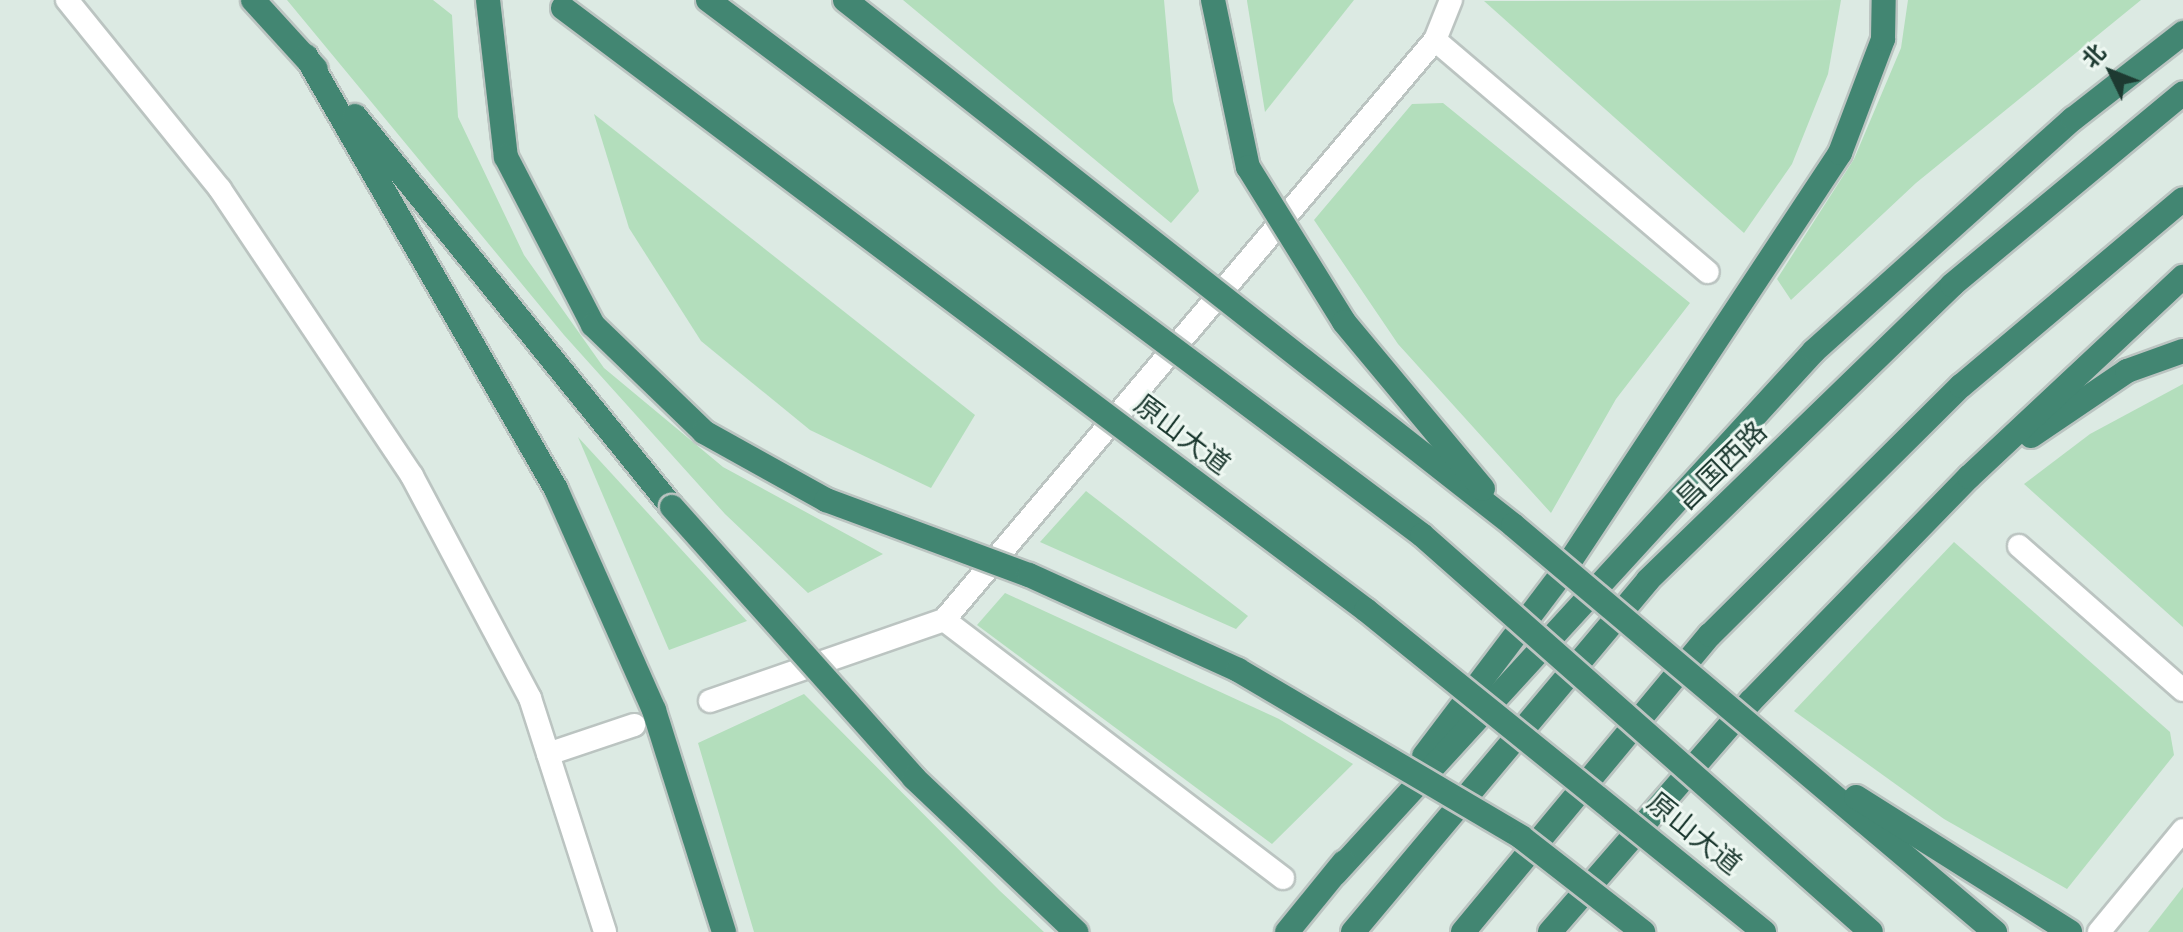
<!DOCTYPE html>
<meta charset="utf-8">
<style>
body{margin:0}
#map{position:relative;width:2183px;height:932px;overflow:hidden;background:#dceae3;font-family:Jost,"Noto Sans SC",sans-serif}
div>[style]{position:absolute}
.green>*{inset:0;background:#b3debc}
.roads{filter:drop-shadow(2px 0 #bbc4c1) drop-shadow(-2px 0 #bbc4c1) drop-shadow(0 2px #bbc4c1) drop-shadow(0 -2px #bbc4c1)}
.service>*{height:22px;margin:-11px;padding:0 11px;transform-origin:11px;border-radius:11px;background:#fff}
.trunk>*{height:24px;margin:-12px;padding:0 12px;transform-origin:12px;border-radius:12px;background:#428672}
.bridges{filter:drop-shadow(2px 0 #bbc4c1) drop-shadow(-2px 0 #bbc4c1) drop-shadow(0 2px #bbc4c1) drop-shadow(0 -2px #bbc4c1)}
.trunk-bridge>*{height:24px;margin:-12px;padding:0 12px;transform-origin:12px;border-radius:12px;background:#428672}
span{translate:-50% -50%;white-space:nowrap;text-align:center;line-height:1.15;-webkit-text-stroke:6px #edf7f1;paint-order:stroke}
.street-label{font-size:28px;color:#1d3a31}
.north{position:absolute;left:2071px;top:32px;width:80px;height:80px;-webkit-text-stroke:6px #edf7f1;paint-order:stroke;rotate:313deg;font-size:22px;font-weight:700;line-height:32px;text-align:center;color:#1d3a31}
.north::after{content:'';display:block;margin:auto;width:28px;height:36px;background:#1d3a31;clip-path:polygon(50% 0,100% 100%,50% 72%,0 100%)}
</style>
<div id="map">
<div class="green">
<i style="clip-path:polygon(287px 0,433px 0,452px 15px,458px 117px,524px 255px,604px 368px,723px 467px,883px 554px,808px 593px,725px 514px,564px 335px)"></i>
<i style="clip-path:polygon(903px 0,1164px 0,1173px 101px,1199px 191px,1171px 223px)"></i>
<i style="clip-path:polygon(1247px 0,1354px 0,1265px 112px,1247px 1px)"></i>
<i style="clip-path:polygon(1841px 0,1828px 74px,1792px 164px,1744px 233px,1484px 1px)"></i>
<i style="clip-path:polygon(1908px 0,2141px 0,1916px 183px,1791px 300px,1777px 279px,1854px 159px,1901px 48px)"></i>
<i style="clip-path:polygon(1443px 103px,1690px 303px,1616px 399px,1551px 513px,1398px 344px,1314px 220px,1412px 104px)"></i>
<i style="clip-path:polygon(594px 114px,975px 415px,931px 488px,810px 430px,701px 341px,629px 228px)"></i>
<i style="clip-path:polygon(2183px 384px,2183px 627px,2024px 484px,2090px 434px)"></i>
<i style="clip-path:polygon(578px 437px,747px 621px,669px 650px)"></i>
<i style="clip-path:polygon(1086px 491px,1248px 616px,1236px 629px,1040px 542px)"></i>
<i style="clip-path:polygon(1954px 542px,2170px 732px,2174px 755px,2067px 889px,1944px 819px,1794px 711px)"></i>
<i style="clip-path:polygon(1005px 593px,1279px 719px,1353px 764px,1272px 844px,977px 625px)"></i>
<i style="clip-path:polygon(804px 694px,1000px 891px,1044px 932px,754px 932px,698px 743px)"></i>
<i style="clip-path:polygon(2183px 887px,2183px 932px,2148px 932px)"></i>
</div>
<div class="roads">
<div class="service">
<i style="left:67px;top:0;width:243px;rotate:51deg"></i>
<i style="left:220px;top:189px;width:345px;rotate:56.2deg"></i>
<i style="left:412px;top:476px;width:251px;rotate:62deg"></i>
<i style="left:530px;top:698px;width:246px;rotate:72.2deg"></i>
<i style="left:1435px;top:40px;width:358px;rotate:40.4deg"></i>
<i style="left:2019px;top:546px;width:218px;rotate:41.3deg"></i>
<i style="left:710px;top:701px;width:248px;rotate:-19.1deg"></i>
<i style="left:548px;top:754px;width:91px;rotate:-18.6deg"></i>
<i style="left:1283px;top:878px;width:426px;rotate:-142.7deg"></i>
<i style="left:944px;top:620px;width:760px;rotate:-49.75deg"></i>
<i style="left:1435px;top:40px;width:43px;rotate:-68.2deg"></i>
<i style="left:2099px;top:932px;width:132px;rotate:-50.5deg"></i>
</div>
<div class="trunk">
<i style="left:253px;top:0;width:93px;rotate:47.6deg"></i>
<i style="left:306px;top:56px;width:500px;rotate:60deg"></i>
<i style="left:556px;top:489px;width:242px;rotate:66.1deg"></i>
<i style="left:654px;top:710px;width:233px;rotate:72.5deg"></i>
<i style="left:355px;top:116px;width:503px;rotate:50.97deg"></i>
<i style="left:2031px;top:436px;width:116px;rotate:-34.1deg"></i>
<i style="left:2127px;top:371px;width:59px;rotate:-19.7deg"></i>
<i style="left:1424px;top:756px;width:227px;rotate:-52.9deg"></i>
<i style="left:1561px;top:575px;width:506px;rotate:-56.53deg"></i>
<i style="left:1840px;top:153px;width:122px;rotate:-69.3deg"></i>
<i style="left:1883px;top:39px;width:39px;rotate:-89deg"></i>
<i style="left:1335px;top:874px;width:709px;rotate:-47.51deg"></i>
<i style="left:1814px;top:351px;width:348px;rotate:-41.9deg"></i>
<i style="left:2073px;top:119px;width:140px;rotate:-38deg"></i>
<i style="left:1287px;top:932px;width:90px;rotate:-50.8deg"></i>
<i style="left:1353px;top:932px;width:459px;rotate:-50deg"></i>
<i style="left:1648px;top:580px;width:424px;rotate:-44.1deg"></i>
<i style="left:1952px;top:285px;width:300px;rotate:-39.7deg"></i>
<i style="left:1463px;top:932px;width:386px;rotate:-50.3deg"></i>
<i style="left:1710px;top:635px;width:354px;rotate:-44.8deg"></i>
<i style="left:1961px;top:386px;width:290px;rotate:-40.1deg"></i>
<i style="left:1550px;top:932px;width:306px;rotate:-49deg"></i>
<i style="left:1751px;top:701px;width:313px;rotate:-45.8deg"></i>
<i style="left:1969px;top:477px;width:293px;rotate:-43.1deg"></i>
</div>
</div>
<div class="bridges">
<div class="trunk-bridge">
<i style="left:488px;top:0;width:158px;rotate:83.5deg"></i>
<i style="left:506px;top:157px;width:189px;rotate:62.6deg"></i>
<i style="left:593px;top:325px;width:154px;rotate:43.9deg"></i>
<i style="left:704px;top:432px;width:140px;rotate:29.1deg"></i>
<i style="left:826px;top:500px;width:216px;rotate:20.3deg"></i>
<i style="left:1029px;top:575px;width:230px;rotate:24.4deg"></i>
<i style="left:1238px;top:670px;width:329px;rotate:30.5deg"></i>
<i style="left:1521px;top:837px;width:155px;rotate:37.9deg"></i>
<i style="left:708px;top:0;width:892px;rotate:36.84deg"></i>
<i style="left:1422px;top:535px;width:599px;rotate:41.48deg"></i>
<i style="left:845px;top:0;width:850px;rotate:38.16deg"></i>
<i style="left:1513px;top:525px;width:631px;rotate:40.18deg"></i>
<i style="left:1213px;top:0;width:171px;rotate:78.2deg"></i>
<i style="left:1248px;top:167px;width:182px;rotate:58.2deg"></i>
<i style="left:1344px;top:322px;width:217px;rotate:50.2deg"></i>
<i style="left:563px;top:8px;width:1004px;rotate:36.86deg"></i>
<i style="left:1366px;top:610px;width:512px;rotate:38.97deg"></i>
<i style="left:672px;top:507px;width:363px;rotate:48.2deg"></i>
<i style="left:914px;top:778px;width:224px;rotate:43.5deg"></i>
<i style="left:1856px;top:797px;width:253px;rotate:32.2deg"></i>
</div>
</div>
<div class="street-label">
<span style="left:1182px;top:435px;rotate:37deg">原山大道</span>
<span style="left:1722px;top:466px;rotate:-44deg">昌国西路</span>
<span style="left:1694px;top:834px;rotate:39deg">原山大道</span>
</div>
<div class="north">北</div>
</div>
